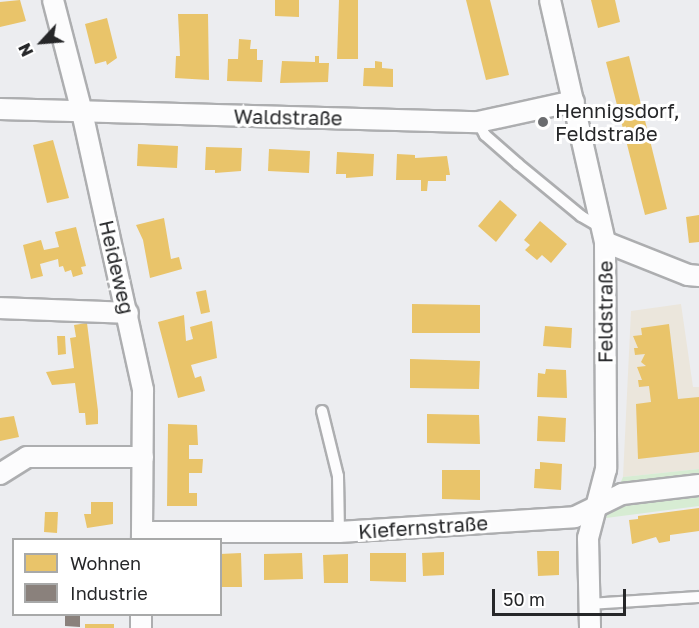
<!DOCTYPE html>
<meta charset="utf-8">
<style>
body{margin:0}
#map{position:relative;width:699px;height:628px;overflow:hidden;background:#ecedf0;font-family:"Golos Text",sans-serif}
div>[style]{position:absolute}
.commercial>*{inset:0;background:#ebe6dc}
.green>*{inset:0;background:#d7ecd3}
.homes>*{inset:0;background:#e9c46a}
.industry>*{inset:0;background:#8a817c}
.roads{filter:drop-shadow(2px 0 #adaeb0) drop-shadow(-2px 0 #adaeb0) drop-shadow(0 2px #adaeb0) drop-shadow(0 -2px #adaeb0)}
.lane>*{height:10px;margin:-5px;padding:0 5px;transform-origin:5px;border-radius:5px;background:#fcfcfd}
.street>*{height:20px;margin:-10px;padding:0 10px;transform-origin:10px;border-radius:10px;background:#fcfcfd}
.dots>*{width:16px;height:16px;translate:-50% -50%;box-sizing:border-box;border:3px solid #fff;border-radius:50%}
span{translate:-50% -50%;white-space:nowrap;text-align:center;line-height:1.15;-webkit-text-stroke:6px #fff;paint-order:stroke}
.poi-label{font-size:20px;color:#262729}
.left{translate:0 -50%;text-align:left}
.street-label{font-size:20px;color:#262729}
.legend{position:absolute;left:12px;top:538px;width:210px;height:78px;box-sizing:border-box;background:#fff;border:2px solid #a8a9a9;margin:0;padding:8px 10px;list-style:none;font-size:18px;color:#262729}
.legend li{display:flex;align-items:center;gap:12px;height:30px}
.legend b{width:30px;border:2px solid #a8a9a9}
.north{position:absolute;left:12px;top:12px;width:60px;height:60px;-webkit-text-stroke:4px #fff;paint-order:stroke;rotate:244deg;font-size:16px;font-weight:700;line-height:24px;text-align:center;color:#262729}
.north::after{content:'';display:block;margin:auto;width:21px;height:27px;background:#262729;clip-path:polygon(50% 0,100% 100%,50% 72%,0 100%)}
.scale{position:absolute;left:492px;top:589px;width:134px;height:27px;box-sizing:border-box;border:3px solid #262729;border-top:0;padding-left:8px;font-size:18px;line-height:21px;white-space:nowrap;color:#262729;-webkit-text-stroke:4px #fff;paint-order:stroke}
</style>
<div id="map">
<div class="commercial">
<i style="clip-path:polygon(681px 304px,693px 387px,699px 387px,699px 469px,623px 477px,631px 311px)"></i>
</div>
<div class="green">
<i style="clip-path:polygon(699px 469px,699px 506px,606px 518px,623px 477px)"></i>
</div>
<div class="homes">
<i style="clip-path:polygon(20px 0,26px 21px,0 27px,0 2px)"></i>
<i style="clip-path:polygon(275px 0,299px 0,299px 17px,275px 16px)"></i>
<i style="clip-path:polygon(339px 0,358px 0,358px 59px,337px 59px)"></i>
<i style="clip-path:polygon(466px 0,490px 0,509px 75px,486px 80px)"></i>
<i style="clip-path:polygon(591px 0,615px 0,620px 22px,598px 28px)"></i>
<i style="clip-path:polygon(178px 14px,208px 14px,209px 80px,175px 78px,176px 56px,180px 56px)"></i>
<i style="clip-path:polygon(107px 18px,117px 58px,107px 65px,106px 61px,95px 64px,85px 24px)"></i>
<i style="clip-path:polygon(239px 39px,251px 40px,250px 49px,257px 49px,257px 60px,263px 60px,262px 82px,227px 81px,228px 59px,238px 59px)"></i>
<i style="clip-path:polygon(315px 56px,319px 56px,319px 63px,329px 63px,328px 82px,280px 83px,282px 61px,315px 62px)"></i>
<i style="clip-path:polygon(629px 56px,667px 209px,645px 215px,606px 62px)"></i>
<i style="clip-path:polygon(375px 61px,382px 62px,382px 68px,393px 69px,393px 87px,363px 86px,364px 68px,375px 68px)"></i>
<i style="clip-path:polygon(53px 140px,69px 198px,47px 203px,33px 145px)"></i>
<i style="clip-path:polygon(138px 144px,178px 146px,177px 168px,137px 166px)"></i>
<i style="clip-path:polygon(206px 147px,242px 148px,241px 171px,215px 173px,215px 170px,205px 170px)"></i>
<i style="clip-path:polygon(269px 149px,310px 151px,309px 173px,268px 171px)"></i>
<i style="clip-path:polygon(337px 152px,374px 154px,373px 176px,346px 178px,346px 174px,336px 174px)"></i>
<i style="clip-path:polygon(397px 154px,415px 155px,415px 158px,447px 156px,450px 175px,446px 175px,446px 181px,428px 181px,427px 191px,421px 191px,421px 180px,396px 180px)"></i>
<i style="clip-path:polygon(500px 200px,517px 215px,496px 242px,478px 226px)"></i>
<i style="clip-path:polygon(699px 215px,699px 242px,689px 243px,686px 217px)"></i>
<i style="clip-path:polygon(164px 218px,171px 259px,179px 257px,182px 269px,150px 278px,143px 240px,136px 225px)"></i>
<i style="clip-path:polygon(540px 221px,567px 244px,551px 263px,542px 255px,537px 260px,525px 250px,530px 245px,524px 240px)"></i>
<i style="clip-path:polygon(76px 227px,86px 266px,81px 267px,83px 274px,73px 277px,71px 270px,65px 272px,63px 266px,59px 267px,58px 259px,40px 264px,43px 276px,31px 279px,23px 245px,41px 240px,44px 250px,59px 247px,55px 232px)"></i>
<i style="clip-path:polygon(206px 290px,210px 312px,201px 314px,196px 292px)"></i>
<i style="clip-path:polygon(412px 304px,480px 305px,480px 333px,412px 333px)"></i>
<i style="clip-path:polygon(184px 315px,186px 341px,193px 339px,190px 327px,212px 321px,217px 358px,191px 365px,195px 378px,201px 376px,205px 391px,178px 398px,158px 322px)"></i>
<i style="clip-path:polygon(87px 323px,98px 411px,98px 424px,86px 425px,85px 413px,79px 413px,75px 383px,52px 385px,46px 372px,74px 368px,70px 338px,76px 337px,74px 325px)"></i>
<i style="clip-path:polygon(669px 324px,678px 399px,699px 397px,699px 452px,638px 459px,636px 404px,651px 402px,649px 386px,639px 387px,638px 380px,642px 380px,637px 367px,646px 366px,641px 362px,645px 354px,635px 355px,634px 348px,638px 348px,633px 336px,642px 335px,641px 328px)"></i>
<i style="clip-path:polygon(545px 326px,572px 328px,571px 348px,543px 346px)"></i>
<i style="clip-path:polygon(57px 336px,65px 336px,66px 354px,58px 355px)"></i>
<i style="clip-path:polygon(410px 359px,480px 361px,479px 389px,410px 388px)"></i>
<i style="clip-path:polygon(546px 369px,566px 370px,567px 398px,537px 397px,538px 373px,545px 374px)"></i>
<i style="clip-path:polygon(427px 414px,479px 415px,480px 444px,427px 443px)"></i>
<i style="clip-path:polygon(14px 416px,19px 437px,0 441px,0 418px)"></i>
<i style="clip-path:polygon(538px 416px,566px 418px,565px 442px,537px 441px)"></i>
<i style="clip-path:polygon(168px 424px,197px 425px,198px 445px,189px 445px,189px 459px,203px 459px,202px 473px,189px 473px,189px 493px,197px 493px,197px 506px,167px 506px)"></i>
<i style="clip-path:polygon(540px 462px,562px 464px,561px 490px,534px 488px,535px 469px,540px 469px)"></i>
<i style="clip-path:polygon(442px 470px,480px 470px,480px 500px,442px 499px)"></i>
<i style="clip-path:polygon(91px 502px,113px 502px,113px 524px,87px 528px,84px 514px,91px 514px)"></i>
<i style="clip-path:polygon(699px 508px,699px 531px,670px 535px,670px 541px,659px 543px,656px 537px,632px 544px,629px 520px,638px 519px,638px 516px)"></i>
<i style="clip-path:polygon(45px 512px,58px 512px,57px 533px,44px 532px)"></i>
<i style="clip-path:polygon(537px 551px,559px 551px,559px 575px,538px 576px)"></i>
<i style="clip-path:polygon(444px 552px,444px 575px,423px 576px,422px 553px)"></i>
<i style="clip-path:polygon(241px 553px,242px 587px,220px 587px,220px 554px)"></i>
<i style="clip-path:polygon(302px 553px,303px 579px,264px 580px,264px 554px)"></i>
<i style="clip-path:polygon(370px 553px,406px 553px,406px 582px,370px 581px)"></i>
<i style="clip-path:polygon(348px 554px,348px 583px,324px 583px,323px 555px)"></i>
<i style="clip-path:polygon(85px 624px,114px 624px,114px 628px,85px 628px)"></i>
</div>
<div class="industry">
<i style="clip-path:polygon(65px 614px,80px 614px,80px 627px,65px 626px)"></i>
</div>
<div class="roads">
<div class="lane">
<i style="left:478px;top:122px;width:15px;rotate:62deg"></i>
<i style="left:485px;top:135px;width:44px;rotate:41.3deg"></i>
<i style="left:518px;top:164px;width:82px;rotate:39.5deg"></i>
<i style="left:581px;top:216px;width:24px;rotate:30deg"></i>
<i style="left:322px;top:411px;width:67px;rotate:76.2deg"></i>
<i style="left:338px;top:476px;width:56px;rotate:89deg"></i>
<i style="left:590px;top:604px;width:109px;rotate:-3.7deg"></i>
</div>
<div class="street">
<i style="left:53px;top:0;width:116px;rotate:75.5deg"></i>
<i style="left:82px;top:112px;width:285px;rotate:77.6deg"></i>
<i style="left:143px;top:390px;width:150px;rotate:90.4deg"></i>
<i style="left:550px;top:0;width:248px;rotate:77.2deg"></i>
<i style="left:605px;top:242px;width:227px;rotate:89.7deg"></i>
<i style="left:606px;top:469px;width:71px;rotate:104.6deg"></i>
<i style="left:588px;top:538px;width:90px;rotate:88.7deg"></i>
<i style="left:0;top:109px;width:478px;rotate:1.6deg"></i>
<i style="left:478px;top:122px;width:98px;rotate:-12.3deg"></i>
<i style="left:605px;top:242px;width:89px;rotate:21.7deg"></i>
<i style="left:688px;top:275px;width:11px;rotate:5deg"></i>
<i style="left:0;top:308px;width:128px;rotate:2.2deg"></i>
<i style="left:0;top:474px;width:32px;rotate:-32deg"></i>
<i style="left:27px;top:457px;width:116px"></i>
<i style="left:142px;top:532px;width:197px"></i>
<i style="left:339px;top:532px;width:236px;rotate:-3.6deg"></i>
<i style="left:575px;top:517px;width:52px;rotate:-26.1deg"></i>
<i style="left:622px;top:494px;width:78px;rotate:-6.7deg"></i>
<i style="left:141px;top:628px;width:14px;rotate:-90deg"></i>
</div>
</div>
<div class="dots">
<i style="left:543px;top:122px;background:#6b6c6f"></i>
</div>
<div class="poi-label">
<span class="left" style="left:555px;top:122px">Hennigsdorf,<br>Feldstraße</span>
</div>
<div class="street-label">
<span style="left:288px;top:117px;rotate:1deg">Waldstraße</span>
<span style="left:117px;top:267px;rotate:77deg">Heideweg</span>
<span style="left:605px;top:312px;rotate:-90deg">Feldstraße</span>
<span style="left:423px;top:527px;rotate:-4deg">Kiefernstraße</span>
</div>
<ul class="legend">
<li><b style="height:16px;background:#e9c46a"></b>Wohnen</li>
<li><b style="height:16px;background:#8a817c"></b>Industrie</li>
</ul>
<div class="north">N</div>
<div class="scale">50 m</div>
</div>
